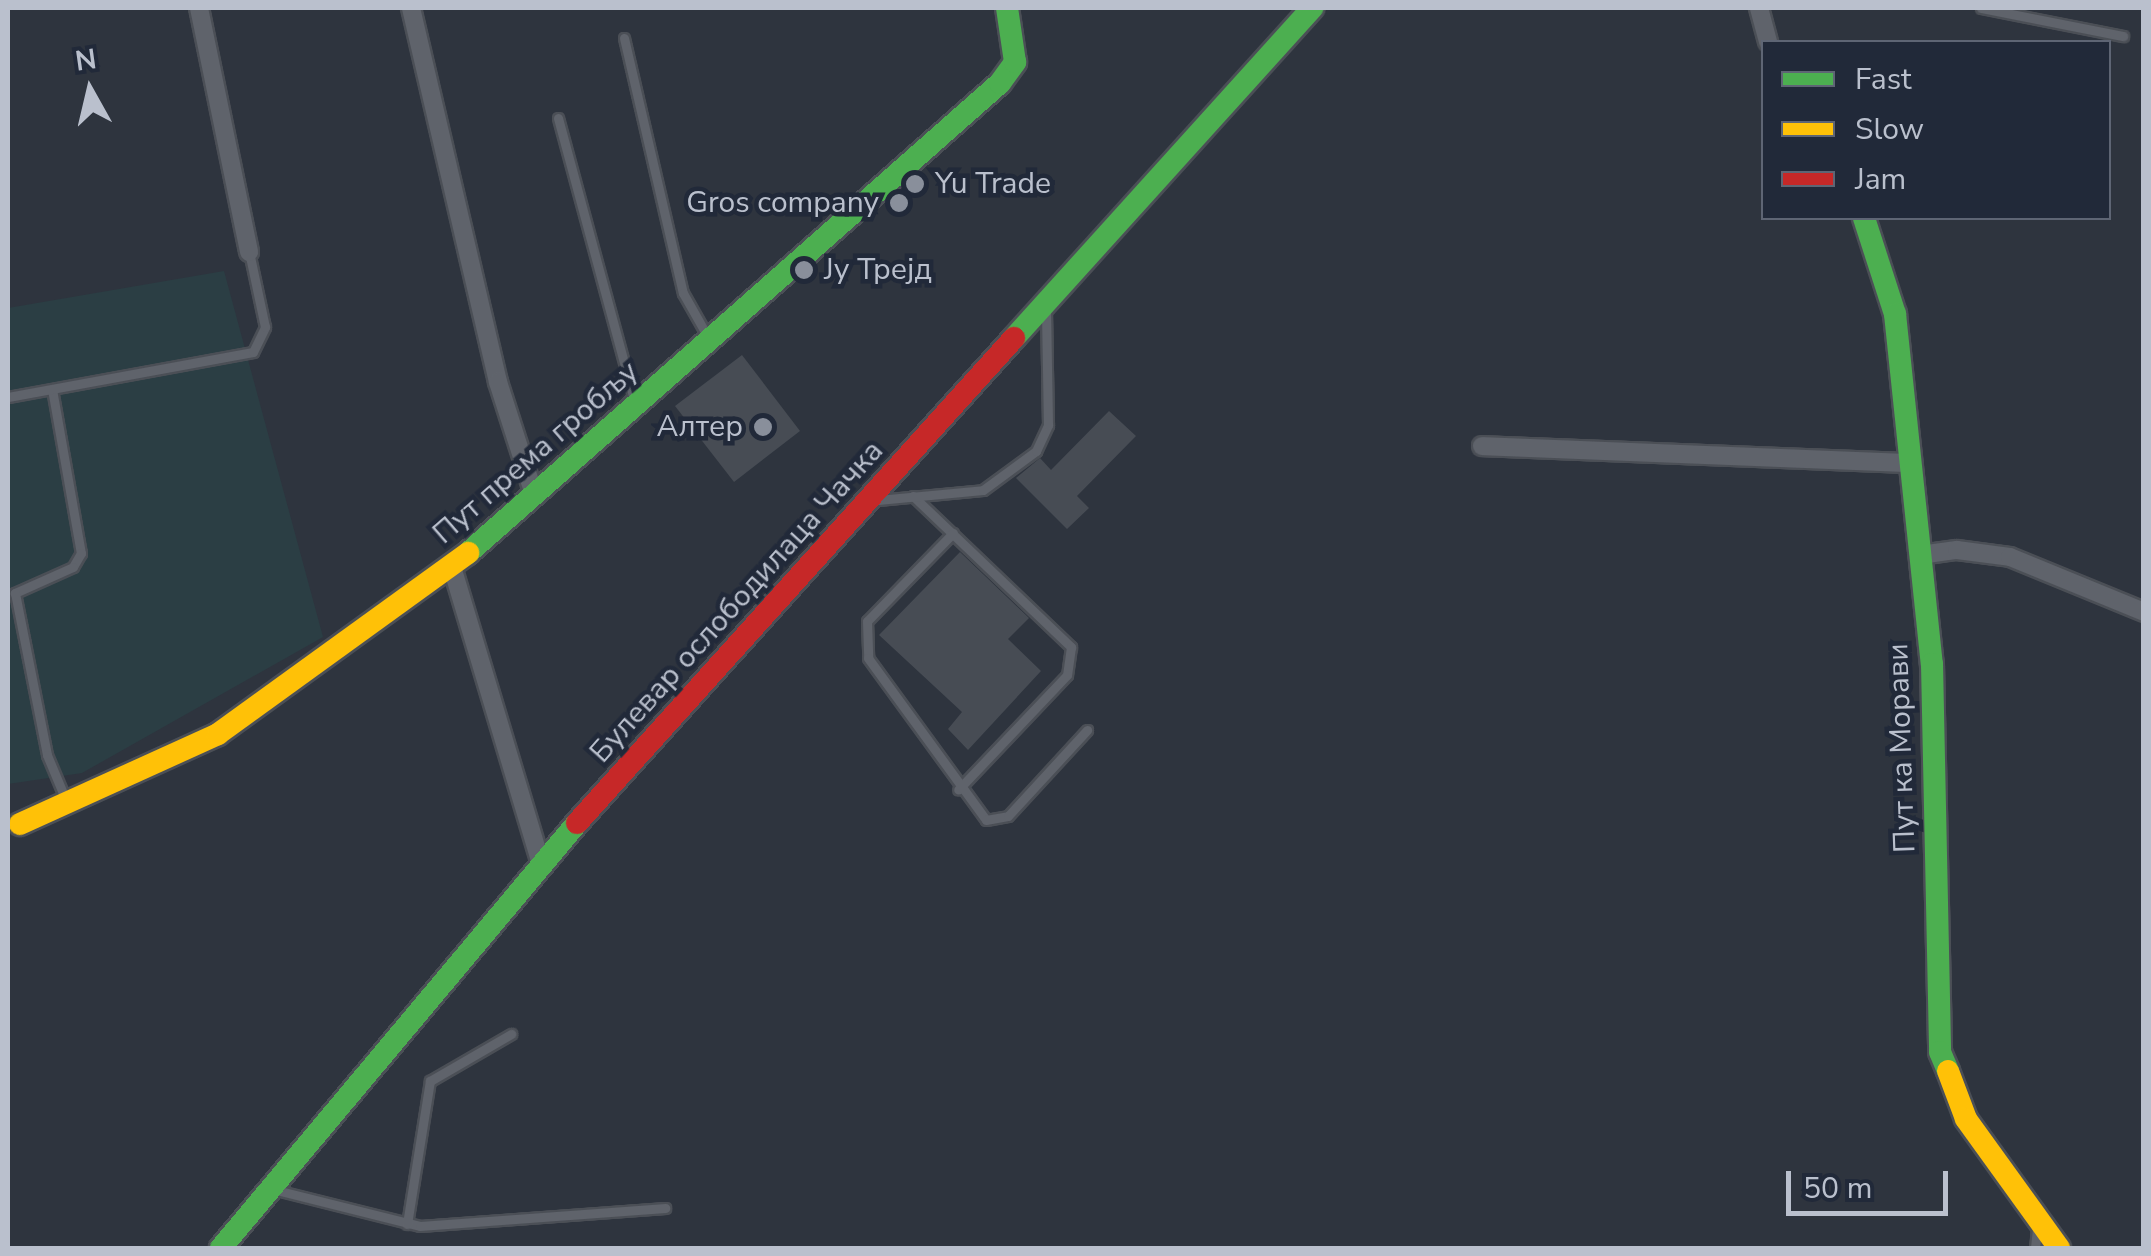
<!DOCTYPE html>
<meta charset="utf-8">
<style>
body{margin:0}
#map{position:relative;width:2151px;height:1256px;overflow:hidden;background:#2e343e;font-family:"Nunito Sans",sans-serif}
div>[style]{position:absolute}
.green>*{inset:0;background:#2b3e44}
.building>*{inset:0;background:#474c54}
.roads{filter:drop-shadow(2px 0 #4b4f56) drop-shadow(-2px 0 #4b4f56) drop-shadow(0 2px #4b4f56) drop-shadow(0 -2px #4b4f56)}
.lane>*{height:9px;margin:-4.5px;padding:0 4.5px;transform-origin:4.5px;border-radius:4.5px;background:#5f636b}
.street>*{height:18px;margin:-9px;padding:0 9px;transform-origin:9px;border-radius:9px;background:#5f636b}
.fast>*{height:22px;margin:-11px;padding:0 11px;transform-origin:11px;border-radius:11px;background:#4caf50}
.slow>*{height:22px;margin:-11px;padding:0 11px;transform-origin:11px;border-radius:11px;background:#ffc107}
.jam>*{height:22px;margin:-11px;padding:0 11px;transform-origin:11px;border-radius:11px;background:#c62828}
.dots>*{width:28px;height:28px;translate:-50% -50%;box-sizing:border-box;border:5px solid #212939;border-radius:50%}
span{translate:-50% -50%;white-space:nowrap;text-align:center;line-height:1.15;-webkit-text-stroke:9px #212939;paint-order:stroke}
.poi-label{font-size:30px;color:#bac0cd}
.left{translate:0 -50%;text-align:left}
.right{translate:-100% -50%;text-align:right}
.street-label{font-size:30px;color:#bac0cd}
.frame{position:absolute;inset:0;border:10px solid #bac0cd;pointer-events:none}
.legend{position:absolute;left:1761px;top:40px;width:350px;height:180px;box-sizing:border-box;background:#212939;border:2px solid #5e6574;margin:0;padding:12px 18px;list-style:none;font-size:30px;color:#bac0cd}
.legend li{display:flex;align-items:center;gap:20px;height:50px}
.legend b{width:50px;border:2px solid #5e6574}
.north{position:absolute;left:40px;top:40px;width:100px;height:100px;-webkit-text-stroke:8px #212939;paint-order:stroke;rotate:352deg;font-size:28px;font-weight:700;line-height:40px;text-align:center;color:#bac0cd}
.north::after{content:'';display:block;margin:auto;width:35px;height:45px;background:#bac0cd;clip-path:polygon(50% 0,100% 100%,50% 72%,0 100%)}
.scale{position:absolute;left:1786px;top:1171px;width:162px;height:45px;box-sizing:border-box;border:5px solid #bac0cd;border-top:0;padding-left:12px;font-size:30px;line-height:35px;white-space:nowrap;color:#bac0cd;-webkit-text-stroke:8px #212939;paint-order:stroke}
</style>
<div id="map">
<div class="green">
<i style="clip-path:polygon(224px 271px,323px 637px,82px 773px,8px 784px,8px 308px)"></i>
</div>
<div class="building">
<i style="clip-path:polygon(742px 355px,800px 431px,734px 482px,675px 406px)"></i>
<i style="clip-path:polygon(1109px 411px,1136px 436px,1077px 496px,1089px 508px,1067px 529px,1016px 478px,1040px 458px,1051px 470px)"></i>
<i style="clip-path:polygon(960px 552px,1029px 618px,1008px 639px,1041px 671px,968px 750px,948px 729px,962px 712px,879px 635px)"></i>
</div>
<div class="roads">
<div class="lane">
<i style="left:1981px;top:8px;width:145px;rotate:11.2deg"></i>
<i style="left:624px;top:38px;width:262px;rotate:77deg"></i>
<i style="left:683px;top:293px;width:53px;rotate:60.5deg"></i>
<i style="left:558px;top:118px;width:291px;rotate:74.9deg"></i>
<i style="left:52px;top:389px;width:167px;rotate:80deg"></i>
<i style="left:81px;top:553px;width:16px;rotate:120deg"></i>
<i style="left:73px;top:567px;width:64px;rotate:155.9deg"></i>
<i style="left:15px;top:593px;width:165px;rotate:78.8deg"></i>
<i style="left:47px;top:755px;width:47px;rotate:67.3deg"></i>
<i style="left:8px;top:397px;width:249px;rotate:-10.4deg"></i>
<i style="left:253px;top:352px;width:28px;rotate:-64deg"></i>
<i style="left:265px;top:327px;width:77px;rotate:-102deg"></i>
<i style="left:913px;top:496px;width:219px;rotate:43.7deg"></i>
<i style="left:1071px;top:647px;width:28px;rotate:98deg"></i>
<i style="left:1067px;top:675px;width:158px;rotate:133.5deg"></i>
<i style="left:878px;top:500px;width:105px;rotate:-5.4deg"></i>
<i style="left:983px;top:490px;width:66px;rotate:-36.3deg"></i>
<i style="left:1036px;top:451px;width:29px;rotate:-65deg"></i>
<i style="left:1048px;top:425px;width:114px;rotate:-91deg"></i>
<i style="left:953px;top:533px;width:123px;rotate:134.3deg"></i>
<i style="left:867px;top:621px;width:37px;rotate:88deg"></i>
<i style="left:868px;top:658px;width:200px;rotate:53.9deg"></i>
<i style="left:986px;top:820px;width:22px;rotate:-10deg"></i>
<i style="left:1008px;top:816px;width:117px;rotate:-47.4deg"></i>
<i style="left:276px;top:1190px;width:148px;rotate:14deg"></i>
<i style="left:420px;top:1226px;width:246px;rotate:-4.2deg"></i>
<i style="left:407px;top:1224px;width:145px;rotate:-80.9deg"></i>
<i style="left:430px;top:1081px;width:94px;rotate:-30.1deg"></i>
<i style="left:2035px;top:1248px;width:19px;rotate:-84deg"></i>
</div>
<div class="street">
<i style="left:199px;top:8px;width:249px;rotate:78.4deg"></i>
<i style="left:411px;top:8px;width:384px;rotate:76.9deg"></i>
<i style="left:498px;top:382px;width:118px;rotate:72.2deg"></i>
<i style="left:1759px;top:8px;width:35px;rotate:75deg"></i>
<i style="left:1482px;top:446px;width:428px;rotate:2.3deg"></i>
<i style="left:1920px;top:555px;width:37px;rotate:-8deg"></i>
<i style="left:1957px;top:550px;width:53px;rotate:7.5deg"></i>
<i style="left:2010px;top:557px;width:145px;rotate:22.3deg"></i>
<i style="left:452px;top:567px;width:309px;rotate:73.3deg"></i>
</div>
<div class="fast">
<i style="left:1864px;top:218px;width:101px;rotate:72.1deg"></i>
<i style="left:1895px;top:314px;width:352px;rotate:84deg"></i>
<i style="left:1932px;top:664px;width:388px;rotate:88.8deg"></i>
<i style="left:1940px;top:1052px;width:21px;rotate:67deg"></i>
<i style="left:1014px;top:338px;width:445px;rotate:-47.9deg"></i>
<i style="left:468px;top:553px;width:710px;rotate:-41.46deg"></i>
<i style="left:1000px;top:83px;width:26px;rotate:-54deg"></i>
<i style="left:1015px;top:62px;width:55px;rotate:-98.4deg"></i>
<i style="left:221px;top:1248px;width:554px;rotate:-50.05deg"></i>
</div>
<div class="slow">
<i style="left:20px;top:824px;width:217px;rotate:-24.4deg"></i>
<i style="left:218px;top:734px;width:309px;rotate:-35.9deg"></i>
<i style="left:1948px;top:1071px;width:51px;rotate:69.4deg"></i>
<i style="left:1966px;top:1119px;width:159px;rotate:54.2deg"></i>
</div>
<div class="jam">
<i style="left:577px;top:823px;width:653px;rotate:-47.98deg"></i>
</div>
</div>
<div class="dots">
<i style="left:915px;top:184px;background:#898f9b"></i>
<i style="left:899px;top:203px;background:#898f9b"></i>
<i style="left:804px;top:270px;background:#898f9b"></i>
<i style="left:763px;top:427px;background:#898f9b"></i>
</div>
<div class="poi-label">
<span class="left" style="left:935px;top:184px">Yu Trade</span>
<span class="right" style="left:879px;top:203px">Gros company</span>
<span class="left" style="left:824px;top:270px">Ју Трејд</span>
<span class="right" style="left:743px;top:427px">Алтер</span>
</div>
<div class="street-label">
<span style="left:536px;top:453px;rotate:-41deg">Пут према гробљу</span>
<span style="left:737px;top:602px;rotate:-48deg">Булевар ослободилаца Чачка</span>
<span style="left:1902px;top:748px;rotate:-92deg">Пут ка Морави</span>
</div>
<div class="frame"></div>
<ul class="legend">
<li><b style="height:12px;background:#4caf50"></b>Fast</li>
<li><b style="height:12px;background:#ffc107"></b>Slow</li>
<li><b style="height:12px;background:#c62828"></b>Jam</li>
</ul>
<div class="north">N</div>
<div class="scale">50 m</div>
</div>
